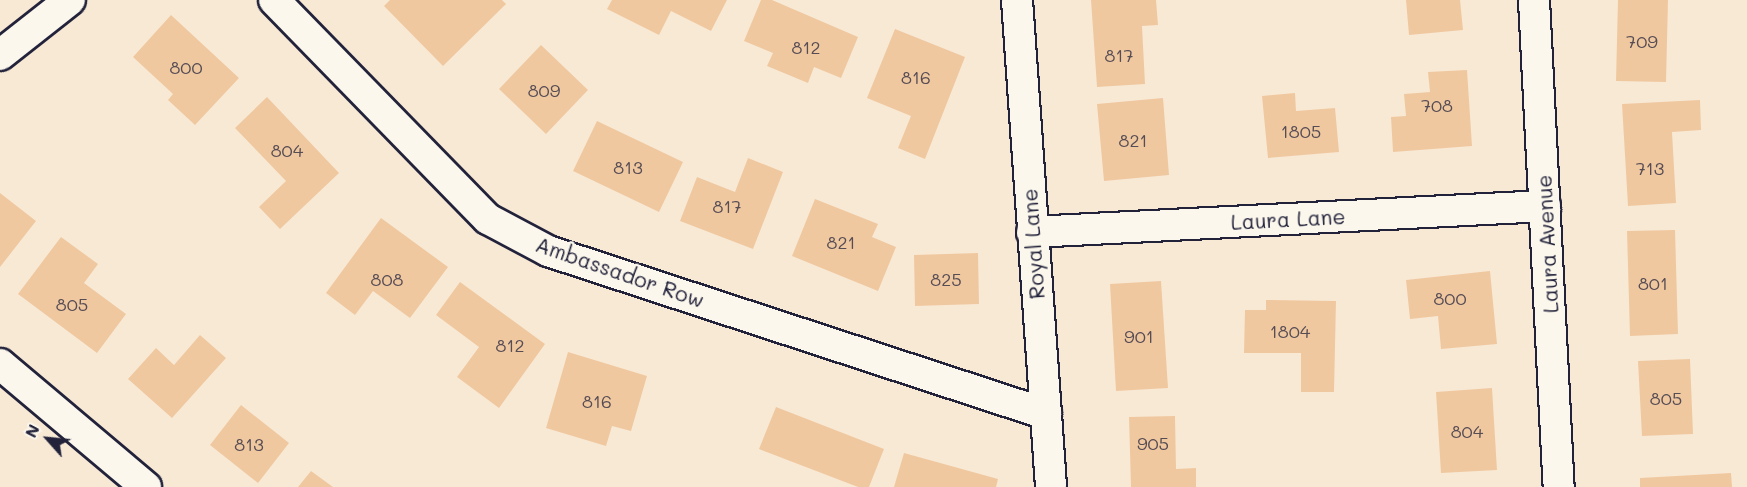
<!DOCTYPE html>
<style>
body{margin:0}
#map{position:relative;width:1747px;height:487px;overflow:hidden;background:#f8e9d5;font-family:Mali,sans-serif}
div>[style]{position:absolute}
.building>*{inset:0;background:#f0c8a0}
.roads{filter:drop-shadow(2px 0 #22223b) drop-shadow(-2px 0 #22223b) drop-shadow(0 2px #22223b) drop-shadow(0 -2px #22223b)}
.minor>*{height:30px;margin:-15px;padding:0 15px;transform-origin:15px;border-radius:15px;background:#fbf7ec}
span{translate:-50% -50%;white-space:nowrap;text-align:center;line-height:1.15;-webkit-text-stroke:5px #fbf7ec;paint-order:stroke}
.number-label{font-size:18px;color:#564c54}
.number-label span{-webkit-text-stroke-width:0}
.street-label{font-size:21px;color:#22223b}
.north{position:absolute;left:18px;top:409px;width:60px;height:60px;-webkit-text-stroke:4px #fbf7ec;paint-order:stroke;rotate:297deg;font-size:16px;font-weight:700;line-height:24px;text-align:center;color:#22223b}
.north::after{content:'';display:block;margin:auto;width:21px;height:27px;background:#22223b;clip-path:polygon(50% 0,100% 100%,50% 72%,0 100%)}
</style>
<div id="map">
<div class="building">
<i style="clip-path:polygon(390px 0,502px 0,506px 4px,443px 66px,384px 6px)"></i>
<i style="clip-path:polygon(612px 0,727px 0,711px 31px,671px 11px,659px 35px,607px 9px)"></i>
<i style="clip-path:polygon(761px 0,772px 0,858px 37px,841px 78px,814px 67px,808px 83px,767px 66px,773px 53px,744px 41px)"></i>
<i style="clip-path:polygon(1091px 0,1156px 0,1158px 25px,1142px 26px,1145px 84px,1097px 87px)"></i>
<i style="clip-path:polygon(1406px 0,1460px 0,1463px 30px,1409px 35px)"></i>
<i style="clip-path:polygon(1618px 0,1668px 0,1666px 82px,1616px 81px)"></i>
<i style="clip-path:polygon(171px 15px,239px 78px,195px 125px,168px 100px,173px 94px,133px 57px)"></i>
<i style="clip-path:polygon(895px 29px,965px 57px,925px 159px,898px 148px,911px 116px,867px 98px)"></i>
<i style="clip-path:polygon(541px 45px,588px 90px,546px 134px,499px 89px)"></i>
<i style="clip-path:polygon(1467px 70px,1472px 146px,1393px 152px,1391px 117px,1406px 116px,1404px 94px,1430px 92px,1428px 72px)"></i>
<i style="clip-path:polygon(1295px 93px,1296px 111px,1335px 108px,1339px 152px,1268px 158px,1262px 96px)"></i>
<i style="clip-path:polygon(267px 97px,339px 173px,280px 229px,259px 207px,286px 181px,235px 128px)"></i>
<i style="clip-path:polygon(1163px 98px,1169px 175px,1104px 181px,1097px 104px)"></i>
<i style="clip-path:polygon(1700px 100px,1701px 130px,1672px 132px,1676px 203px,1628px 206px,1622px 104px)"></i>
<i style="clip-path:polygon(597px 121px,683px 162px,659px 212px,573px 171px)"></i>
<i style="clip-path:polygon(748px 158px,783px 172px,753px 249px,680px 221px,697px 177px,735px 192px)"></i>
<i style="clip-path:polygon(0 193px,36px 221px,0 267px)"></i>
<i style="clip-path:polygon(815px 199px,878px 224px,872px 237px,896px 247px,878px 291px,792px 256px)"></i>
<i style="clip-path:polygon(381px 218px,448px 267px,410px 318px,373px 291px,355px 315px,326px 293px)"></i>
<i style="clip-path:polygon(1675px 230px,1678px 334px,1630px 336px,1627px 231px)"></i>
<i style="clip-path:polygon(61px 237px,98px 264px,84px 283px,126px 314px,97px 353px,18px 294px)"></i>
<i style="clip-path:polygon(978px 253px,979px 304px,915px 306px,914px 255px)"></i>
<i style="clip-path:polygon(1490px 271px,1497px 344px,1441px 349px,1438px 316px,1410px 319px,1406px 280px)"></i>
<i style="clip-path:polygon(1161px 281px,1168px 388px,1116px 391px,1110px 284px)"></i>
<i style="clip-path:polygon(460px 282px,545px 344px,499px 408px,457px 377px,479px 347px,436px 315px)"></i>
<i style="clip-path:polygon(1266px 300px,1336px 301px,1334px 392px,1301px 392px,1301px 353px,1244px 353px,1245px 310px,1266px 310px)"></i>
<i style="clip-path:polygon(200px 335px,226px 358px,172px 418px,128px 379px,156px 348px,174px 365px)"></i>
<i style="clip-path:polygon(568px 352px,647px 376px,631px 431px,612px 426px,606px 446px,546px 428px)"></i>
<i style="clip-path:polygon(1690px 359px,1693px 434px,1642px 436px,1638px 361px)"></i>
<i style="clip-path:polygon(1492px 388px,1497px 470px,1441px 473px,1436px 392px)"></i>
<i style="clip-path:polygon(241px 405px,289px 443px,258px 483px,210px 445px)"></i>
<i style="clip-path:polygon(776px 407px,884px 449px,869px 487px,858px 487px,759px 449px)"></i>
<i style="clip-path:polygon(1175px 416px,1176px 469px,1196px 468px,1196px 487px,1131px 487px,1129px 417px)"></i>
<i style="clip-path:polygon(904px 453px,998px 479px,996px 487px,894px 487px)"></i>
<i style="clip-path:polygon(311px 471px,333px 487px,298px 487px)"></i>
<i style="clip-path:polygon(1731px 473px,1732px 487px,1640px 487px,1640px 478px)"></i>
</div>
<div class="roads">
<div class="minor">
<i style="left:274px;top:0;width:306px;rotate:45.7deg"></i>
<i style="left:488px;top:219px;width:68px;rotate:28.1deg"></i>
<i style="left:548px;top:251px;width:524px;rotate:18.12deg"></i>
<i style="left:1017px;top:0;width:488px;rotate:86deg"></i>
<i style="left:1534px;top:0;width:488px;rotate:87.1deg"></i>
<i style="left:0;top:55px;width:89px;rotate:-38.2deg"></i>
<i style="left:1032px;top:232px;width:514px;rotate:-2.9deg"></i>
<i style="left:0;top:364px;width:191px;rotate:40.1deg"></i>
</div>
</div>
<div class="number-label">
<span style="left:1642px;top:41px">709</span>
<span style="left:806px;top:47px">812</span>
<span style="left:1119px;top:55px">817</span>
<span style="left:186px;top:67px">800</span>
<span style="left:916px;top:77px">816</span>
<span style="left:544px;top:90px">809</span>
<span style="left:1437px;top:105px">708</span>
<span style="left:1301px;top:131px">1805</span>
<span style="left:1133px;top:140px">821</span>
<span style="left:287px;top:150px">804</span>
<span style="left:628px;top:167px">813</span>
<span style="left:1650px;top:168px">713</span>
<span style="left:727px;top:206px">817</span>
<span style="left:841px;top:242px">821</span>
<span style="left:387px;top:279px">808</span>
<span style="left:946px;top:279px">825</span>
<span style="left:1653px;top:283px">801</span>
<span style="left:1450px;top:298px">800</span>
<span style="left:72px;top:304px">805</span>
<span style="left:1290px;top:331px">1804</span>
<span style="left:1139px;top:336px">901</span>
<span style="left:510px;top:345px">812</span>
<span style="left:1666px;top:398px">805</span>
<span style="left:597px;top:401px">816</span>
<span style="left:1467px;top:431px">804</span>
<span style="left:1153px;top:443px">905</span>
<span style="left:249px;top:444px">813</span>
</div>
<div class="street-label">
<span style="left:1288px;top:219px;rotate:-3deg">Laura Lane</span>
<span style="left:1033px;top:244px;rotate:-94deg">Royal Lane</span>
<span style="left:1547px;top:244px;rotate:-93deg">Laura Avenue</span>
<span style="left:620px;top:272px;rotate:19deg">Ambassador Row</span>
</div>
<div class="north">N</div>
</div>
